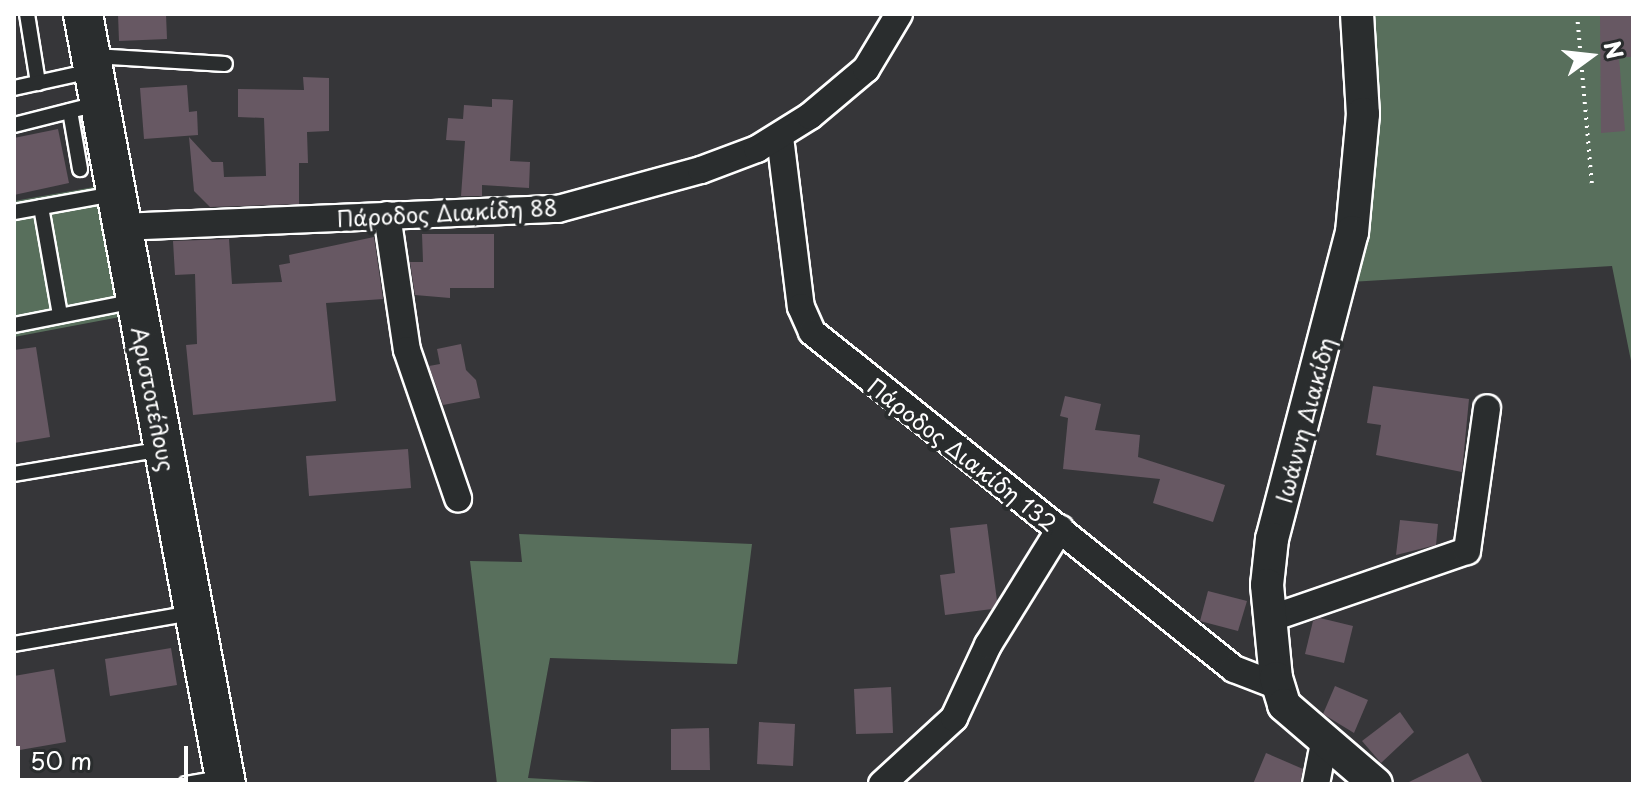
<!DOCTYPE html>
<meta charset="utf-8">
<style>
body{margin:0}
#map{position:relative;width:1647px;height:798px;overflow:hidden;background:#363639;font-family:"Playpen Sans",sans-serif}
div>[style]{position:absolute}
.green>*{inset:0;background:#586f5c}
.building>*{inset:0;background:#675863}
.path>*{height:4px;margin-top:-2px;transform-origin:0;background:repeating-linear-gradient(90deg,#fff 0 2px,transparent 0 8px)}
.roads{filter:drop-shadow(2px 0 #fff) drop-shadow(-2px 0 #fff) drop-shadow(0 2px #fff) drop-shadow(0 -2px #fff)}
.service>*{height:14px;margin:-7px;padding:0 7px;transform-origin:7px;border-radius:7px;background:#2a2d2e}
.minor>*{height:26px;margin:-13px;padding:0 13px;transform-origin:13px;border-radius:13px;background:#2a2d2e}
.tertiary>*{height:32px;margin:-16px;padding:0 16px;transform-origin:16px;border-radius:16px;background:#2a2d2e}
.secondary>*{height:38px;margin:-19px;padding:0 19px;transform-origin:19px;border-radius:19px;background:#2a2d2e}
span{translate:-50% -50%;white-space:nowrap;text-align:center;line-height:1.15;-webkit-text-stroke:8px #2a2d2e;paint-order:stroke}
.street-label{font-size:22px;color:#fff}
.frame{position:absolute;inset:0;border:16px solid #fff;pointer-events:none}
.north{position:absolute;left:1551px;top:16px;width:80px;height:80px;-webkit-text-stroke:6px #2a2d2e;paint-order:stroke;rotate:75deg;font-size:22px;font-weight:700;line-height:32px;text-align:center;color:#fff}
.north::after{content:'';display:block;margin:auto;width:28px;height:36px;background:#fff;clip-path:polygon(50% 0,100% 100%,50% 72%,0 100%)}
.scale{position:absolute;left:16px;top:746px;width:172px;height:36px;box-sizing:border-box;border:4px solid #fff;border-top:0;padding-left:10px;font-size:24px;line-height:28px;white-space:nowrap;color:#fff;-webkit-text-stroke:6px #2a2d2e;paint-order:stroke}
</style>
<div id="map">
<div class="green">
<i style="clip-path:polygon(1363px 14px,1633px 14px,1633px 371px,1612px 266px,1350px 282px)"></i>
<i style="clip-path:polygon(94px 187px,120px 317px,14px 337px,14px 201px)"></i>
<i style="clip-path:polygon(519px 534px,752px 544px,737px 664px,550px 658px,528px 778px,629px 784px,497px 784px,470px 561px,522px 562px)"></i>
</div>
<div class="building">
<i style="clip-path:polygon(118px 14px,166px 14px,167px 39px,119px 41px)"></i>
<i style="clip-path:polygon(1600px 14px,1633px 14px,1633px 57px,1619px 57px,1625px 131px,1601px 133px)"></i>
<i style="clip-path:polygon(303px 77px,329px 78px,329px 131px,307px 132px,308px 163px,299px 163px,299px 204px,210px 207px,194px 191px,189px 137px,212px 162px,223px 162px,224px 177px,266px 176px,264px 118px,238px 117px,238px 89px,304px 90px)"></i>
<i style="clip-path:polygon(187px 85px,189px 112px,197px 111px,198px 135px,144px 139px,140px 88px)"></i>
<i style="clip-path:polygon(492px 99px,513px 100px,510px 161px,530px 162px,529px 188px,482px 185px,482px 196px,461px 196px,465px 141px,446px 140px,448px 118px,463px 119px,464px 105px,492px 107px)"></i>
<i style="clip-path:polygon(58px 129px,69px 183px,14px 195px,14px 138px)"></i>
<i style="clip-path:polygon(422px 234px,494px 234px,494px 288px,450px 288px,450px 298px,415px 295px,410px 262px,423px 262px)"></i>
<i style="clip-path:polygon(374px 237px,383px 299px,326px 303px,336px 401px,193px 415px,186px 345px,197px 344px,195px 274px,175px 275px,173px 241px,229px 239px,232px 284px,282px 282px,279px 265px,290px 263px,289px 255px)"></i>
<i style="clip-path:polygon(461px 344px,466px 370px,476px 380px,480px 398px,443px 405px,429px 366px,440px 364px,437px 349px)"></i>
<i style="clip-path:polygon(36px 347px,50px 437px,14px 443px,14px 350px)"></i>
<i style="clip-path:polygon(1373px 386px,1469px 399px,1462px 472px,1376px 455px,1381px 425px,1367px 423px)"></i>
<i style="clip-path:polygon(1065px 396px,1101px 404px,1095px 430px,1140px 435px,1138px 457px,1225px 485px,1213px 522px,1153px 503px,1160px 479px,1063px 469px,1068px 418px,1060px 416px)"></i>
<i style="clip-path:polygon(408px 449px,411px 488px,309px 496px,306px 456px)"></i>
<i style="clip-path:polygon(1400px 520px,1438px 524px,1436px 545px,1396px 555px)"></i>
<i style="clip-path:polygon(987px 524px,997px 601px,992px 609px,945px 615px,940px 575px,955px 573px,950px 528px)"></i>
<i style="clip-path:polygon(1208px 591px,1247px 601px,1238px 631px,1200px 621px)"></i>
<i style="clip-path:polygon(1320px 618px,1353px 626px,1344px 663px,1305px 654px,1313px 621px)"></i>
<i style="clip-path:polygon(171px 648px,177px 685px,110px 696px,105px 659px)"></i>
<i style="clip-path:polygon(54px 669px,66px 742px,14px 751px,14px 676px)"></i>
<i style="clip-path:polygon(1335px 686px,1368px 700px,1354px 733px,1323px 714px)"></i>
<i style="clip-path:polygon(891px 687px,893px 733px,856px 734px,854px 689px)"></i>
<i style="clip-path:polygon(1400px 712px,1414px 732px,1381px 763px,1362px 741px)"></i>
<i style="clip-path:polygon(759px 722px,795px 724px,793px 766px,757px 764px)"></i>
<i style="clip-path:polygon(709px 728px,710px 770px,671px 770px,671px 729px)"></i>
<i style="clip-path:polygon(1266px 753px,1303px 769px,1300px 784px,1253px 784px)"></i>
<i style="clip-path:polygon(1468px 753px,1483px 784px,1405px 784px)"></i>
</div>
<div class="path">
<i style="left:1577px;top:14px;width:173px;rotate:85deg"></i>
</div>
<div class="roads">
<div class="service">
<i style="left:27px;top:14px;width:70px;rotate:80.9deg"></i>
<i style="left:94px;top:56px;width:131px;rotate:3.5deg"></i>
<i style="left:14px;top:88px;width:79px;rotate:-12.4deg"></i>
<i style="left:70px;top:111px;width:59px;rotate:80.2deg"></i>
<i style="left:14px;top:125px;width:86px;rotate:-14.2deg"></i>
<i style="left:41px;top:207px;width:110px;rotate:80deg"></i>
<i style="left:14px;top:212px;width:102px;rotate:-10.2deg"></i>
<i style="left:14px;top:325px;width:123px;rotate:-11.2deg"></i>
<i style="left:14px;top:474px;width:151px;rotate:-9.5deg"></i>
<i style="left:14px;top:644px;width:180px;rotate:-9.9deg"></i>
<i style="left:186px;top:784px;width:40px;rotate:-10deg"></i>
</div>
<div class="minor">
<i style="left:780px;top:137px;width:171px;rotate:83deg"></i>
<i style="left:801px;top:307px;width:27px;rotate:66deg"></i>
<i style="left:812px;top:332px;width:540px;rotate:38.61deg"></i>
<i style="left:1234px;top:669px;width:47px;rotate:21.1deg"></i>
<i style="left:387px;top:215px;width:136px;rotate:81.6deg"></i>
<i style="left:407px;top:350px;width:157px;rotate:71deg"></i>
<i style="left:121px;top:227px;width:437px;rotate:-2.4deg"></i>
<i style="left:558px;top:209px;width:148px;rotate:-15.3deg"></i>
<i style="left:701px;top:170px;width:60px;rotate:-20.6deg"></i>
<i style="left:757px;top:149px;width:62px;rotate:-31.9deg"></i>
<i style="left:810px;top:116px;width:73px;rotate:-40deg"></i>
<i style="left:866px;top:69px;width:64px;rotate:-59deg"></i>
<i style="left:1269px;top:619px;width:209px;rotate:-19deg"></i>
<i style="left:1467px;top:551px;width:144px;rotate:-82deg"></i>
<i style="left:882px;top:784px;width:98px;rotate:-42.5deg"></i>
<i style="left:954px;top:718px;width:81px;rotate:-65deg"></i>
<i style="left:988px;top:645px;width:137px;rotate:-58.2deg"></i>
<i style="left:1316px;top:784px;width:42px;rotate:-79deg"></i>
</div>
<div class="tertiary">
<i style="left:1357px;top:14px;width:100px;rotate:86.6deg"></i>
<i style="left:1363px;top:114px;width:119px;rotate:95.3deg"></i>
<i style="left:1352px;top:232px;width:317px;rotate:104.6deg"></i>
<i style="left:1272px;top:539px;width:46px;rotate:96.2deg"></i>
<i style="left:1267px;top:585px;width:93px;rotate:84.5deg"></i>
<i style="left:1276px;top:678px;width:28px;rotate:73deg"></i>
<i style="left:1284px;top:705px;width:121px;rotate:40.7deg"></i>
</div>
<div class="secondary">
<i style="left:83px;top:14px;width:783px;rotate:79.48deg"></i>
</div>
</div>
<div class="street-label">
<span style="left:447px;top:212px;rotate:-3deg">Πάροδος Διακίδη 88</span>
<span style="left:154px;top:399px;rotate:79deg">Αριστοτέλους</span>
<span style="left:1304px;top:420px;rotate:-75deg">Ιωάννη Διακίδη</span>
<span style="left:963px;top:454px;rotate:38deg">Πάροδος Διακίδη 132</span>
</div>
<div class="frame"></div>
<div class="north">N</div>
<div class="scale">50 m</div>
</div>
